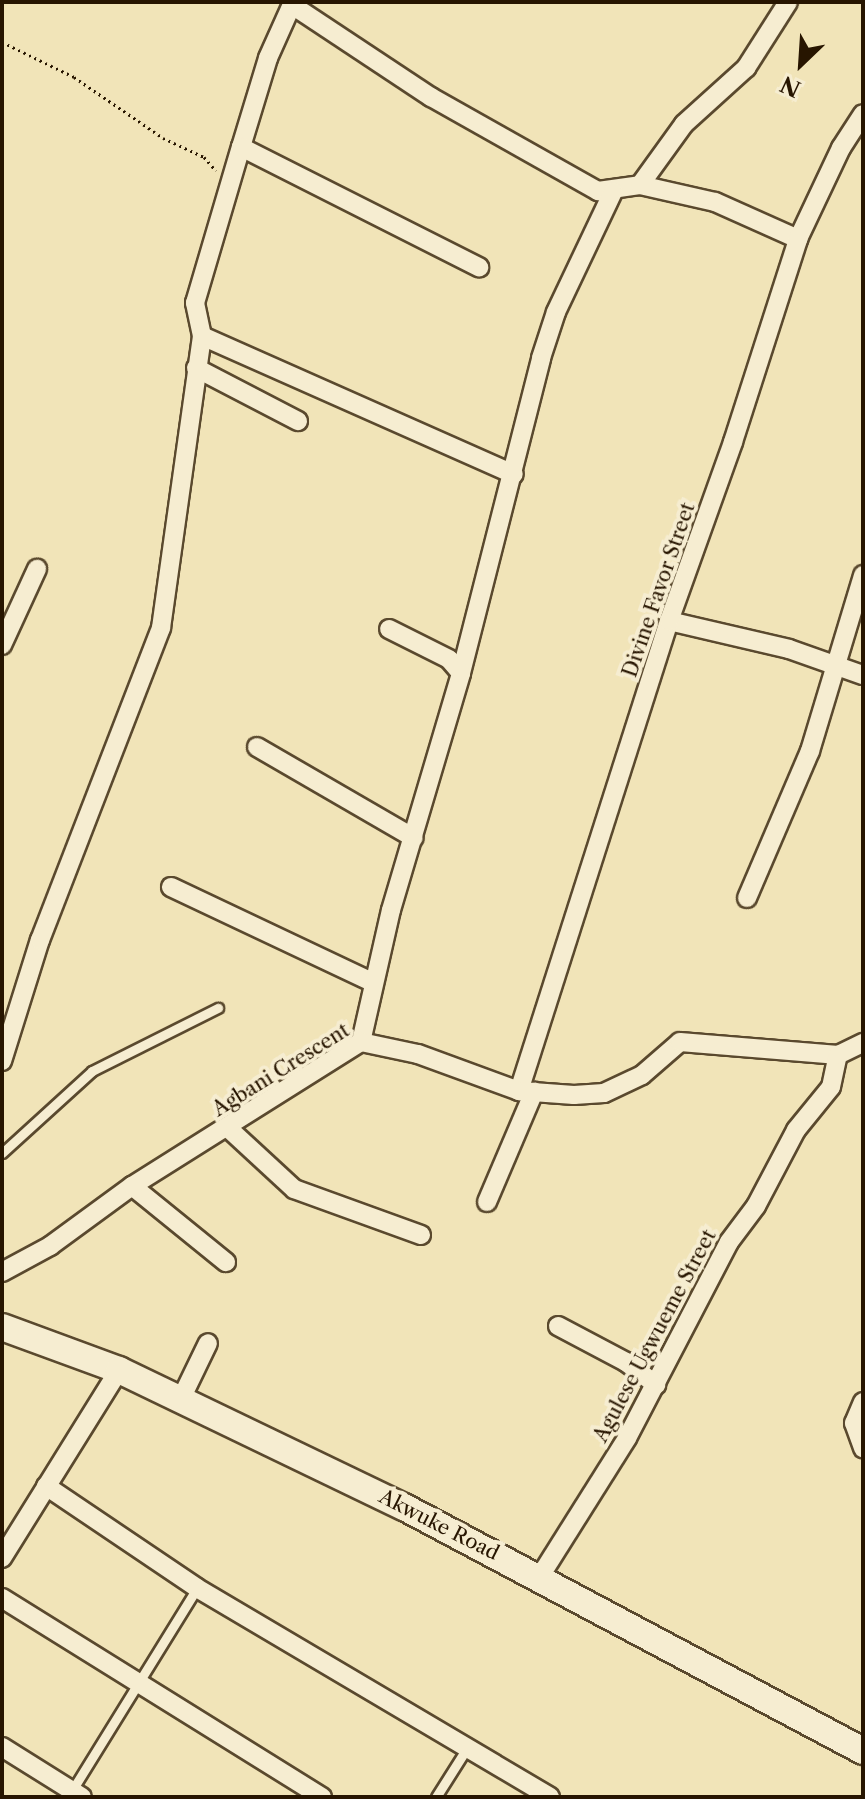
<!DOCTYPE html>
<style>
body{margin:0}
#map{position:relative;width:865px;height:1799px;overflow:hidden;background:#f1e4b8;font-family:"Libre Caslon Text",serif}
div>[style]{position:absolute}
.path>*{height:3px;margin-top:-1.5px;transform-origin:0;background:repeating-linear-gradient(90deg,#271500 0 2px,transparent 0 6px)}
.roads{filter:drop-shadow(2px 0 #5a492e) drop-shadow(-2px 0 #5a492e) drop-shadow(0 2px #5a492e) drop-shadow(0 -2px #5a492e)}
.service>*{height:9px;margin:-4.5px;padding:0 4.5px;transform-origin:4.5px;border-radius:4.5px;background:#f6edd1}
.minor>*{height:18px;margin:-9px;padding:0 9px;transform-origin:9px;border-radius:9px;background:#f6edd1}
.secondary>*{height:26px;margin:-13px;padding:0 13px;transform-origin:13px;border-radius:13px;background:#f6edd1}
span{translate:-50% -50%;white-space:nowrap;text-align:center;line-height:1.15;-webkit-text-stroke:8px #f6edd1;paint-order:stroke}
.street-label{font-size:20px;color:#271500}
.frame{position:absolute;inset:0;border:4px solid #271500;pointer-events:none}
.north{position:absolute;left:761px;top:24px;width:80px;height:80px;-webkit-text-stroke:6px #f6edd1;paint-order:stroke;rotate:205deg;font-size:22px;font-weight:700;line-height:32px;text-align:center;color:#271500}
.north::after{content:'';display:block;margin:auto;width:28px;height:36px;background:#271500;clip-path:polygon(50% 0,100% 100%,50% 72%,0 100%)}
</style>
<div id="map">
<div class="path">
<i style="left:2px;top:42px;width:80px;rotate:25.9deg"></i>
<i style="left:74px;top:77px;width:108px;rotate:34.4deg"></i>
<i style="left:163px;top:138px;width:45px;rotate:24.9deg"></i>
<i style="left:204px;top:157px;width:18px;rotate:49deg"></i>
</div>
<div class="roads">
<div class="service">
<i style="left:2px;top:1153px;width:122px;rotate:-42.3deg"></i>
<i style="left:92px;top:1071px;width:141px;rotate:-26.6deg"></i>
<i style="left:71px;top:1792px;width:240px;rotate:-58.3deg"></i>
<i style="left:436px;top:1797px;width:58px;rotate:-57.7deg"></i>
</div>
<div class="minor">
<i style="left:292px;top:5px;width:167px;rotate:33.5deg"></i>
<i style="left:431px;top:97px;width:192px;rotate:29.4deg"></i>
<i style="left:598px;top:191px;width:42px;rotate:-8.1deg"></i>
<i style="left:640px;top:185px;width:77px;rotate:12.8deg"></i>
<i style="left:715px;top:202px;width:91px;rotate:24deg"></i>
<i style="left:241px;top:147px;width:93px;rotate:-73.1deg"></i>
<i style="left:268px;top:58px;width:61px;rotate:-65.9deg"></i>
<i style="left:640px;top:185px;width:75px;rotate:-54.2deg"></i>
<i style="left:684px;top:124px;width:84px;rotate:-42.1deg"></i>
<i style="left:746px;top:68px;width:78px;rotate:-57.5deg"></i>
<i style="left:202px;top:336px;width:341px;rotate:23.9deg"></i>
<i style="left:196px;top:368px;width:115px;rotate:27.5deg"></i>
<i style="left:669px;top:621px;width:123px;rotate:13.1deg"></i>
<i style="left:789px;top:649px;width:78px;rotate:19.4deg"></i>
<i style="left:2px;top:645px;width:84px;rotate:-65.3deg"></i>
<i style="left:461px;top:673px;width:325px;rotate:-75.7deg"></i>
<i style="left:541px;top:358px;width:48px;rotate:-71.9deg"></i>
<i style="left:556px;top:312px;width:133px;rotate:-64.6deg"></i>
<i style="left:257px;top:747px;width:181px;rotate:30.1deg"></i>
<i style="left:171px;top:887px;width:222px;rotate:25.3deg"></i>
<i style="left:747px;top:898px;width:160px;rotate:-66.8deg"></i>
<i style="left:810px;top:751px;width:184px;rotate:-73.2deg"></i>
<i style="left:361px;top:1042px;width:135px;rotate:-77.2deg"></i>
<i style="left:391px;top:910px;width:247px;rotate:-73.5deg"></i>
<i style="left:461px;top:673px;width:18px;rotate:-131deg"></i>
<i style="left:449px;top:659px;width:67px;rotate:-153.4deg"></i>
<i style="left:2px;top:1061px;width:127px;rotate:-72.6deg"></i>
<i style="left:40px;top:940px;width:335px;rotate:-68.8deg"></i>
<i style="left:161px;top:628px;width:295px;rotate:-82deg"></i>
<i style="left:202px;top:336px;width:34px;rotate:-102deg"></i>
<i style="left:195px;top:303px;width:163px;rotate:-73.6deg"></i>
<i style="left:241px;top:147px;width:267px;rotate:26.8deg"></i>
<i style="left:519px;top:1091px;width:493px;rotate:-72.3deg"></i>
<i style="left:669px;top:621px;width:190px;rotate:-70.3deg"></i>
<i style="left:733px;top:442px;width:213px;rotate:-72.2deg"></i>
<i style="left:798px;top:239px;width:101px;rotate:-64.7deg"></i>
<i style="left:841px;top:148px;width:40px;rotate:-57.1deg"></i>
<i style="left:228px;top:1128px;width:90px;rotate:42.7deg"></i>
<i style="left:294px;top:1189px;width:135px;rotate:19.9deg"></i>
<i style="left:132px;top:1186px;width:121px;rotate:39deg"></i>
<i style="left:487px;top:1202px;width:120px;rotate:-66.9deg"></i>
<i style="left:2px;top:1272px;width:55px;rotate:-28.4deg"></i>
<i style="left:50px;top:1246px;width:102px;rotate:-36.2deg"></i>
<i style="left:132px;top:1186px;width:271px;rotate:-32.2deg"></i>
<i style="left:361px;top:1042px;width:58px;rotate:11.9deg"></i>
<i style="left:418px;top:1054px;width:108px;rotate:20.1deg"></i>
<i style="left:519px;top:1091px;width:55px;rotate:4.2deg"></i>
<i style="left:574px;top:1095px;width:30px;rotate:-4deg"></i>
<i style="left:604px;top:1093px;width:42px;rotate:-25.3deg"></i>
<i style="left:642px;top:1075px;width:50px;rotate:-41deg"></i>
<i style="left:680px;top:1042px;width:159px;rotate:4.7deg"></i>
<i style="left:558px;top:1326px;width:77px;rotate:27.9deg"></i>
<i style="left:626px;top:1362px;width:38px;rotate:37deg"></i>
<i style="left:180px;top:1401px;width:64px;rotate:-64.2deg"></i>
<i style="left:863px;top:1402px;width:23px;rotate:113deg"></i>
<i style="left:854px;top:1423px;width:27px;rotate:70deg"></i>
<i style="left:46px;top:1486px;width:182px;rotate:34deg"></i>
<i style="left:197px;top:1588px;width:410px;rotate:30.6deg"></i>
<i style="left:2px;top:1558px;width:221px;rotate:-58.1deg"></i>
<i style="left:539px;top:1578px;width:165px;rotate:-57.8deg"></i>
<i style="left:627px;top:1438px;width:221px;rotate:-62.5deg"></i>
<i style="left:729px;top:1242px;width:45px;rotate:-53.1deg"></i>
<i style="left:756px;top:1206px;width:86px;rotate:-62.2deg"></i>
<i style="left:796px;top:1130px;width:55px;rotate:-50.9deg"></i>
<i style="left:831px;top:1087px;width:33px;rotate:-78deg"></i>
<i style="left:838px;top:1055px;width:28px;rotate:-26deg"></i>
<i style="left:2px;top:1598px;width:377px;rotate:31.9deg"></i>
<i style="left:2px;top:1747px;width:94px;rotate:32deg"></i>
</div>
<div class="secondary">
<i style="left:2px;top:1327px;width:125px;rotate:20.2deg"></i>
<i style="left:119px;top:1370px;width:316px;rotate:25.7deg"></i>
<i style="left:404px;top:1507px;width:520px;rotate:27.99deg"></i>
</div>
</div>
<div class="street-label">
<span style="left:659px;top:590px;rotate:-71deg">Divine Favor Street</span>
<span style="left:281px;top:1070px;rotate:-32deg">Agbani Crescent</span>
<span style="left:655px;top:1336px;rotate:-62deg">Agulese Ugwueme Street</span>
<span style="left:439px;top:1525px;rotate:27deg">Akwuke Road</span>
</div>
<div class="frame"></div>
<div class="north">N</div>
</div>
